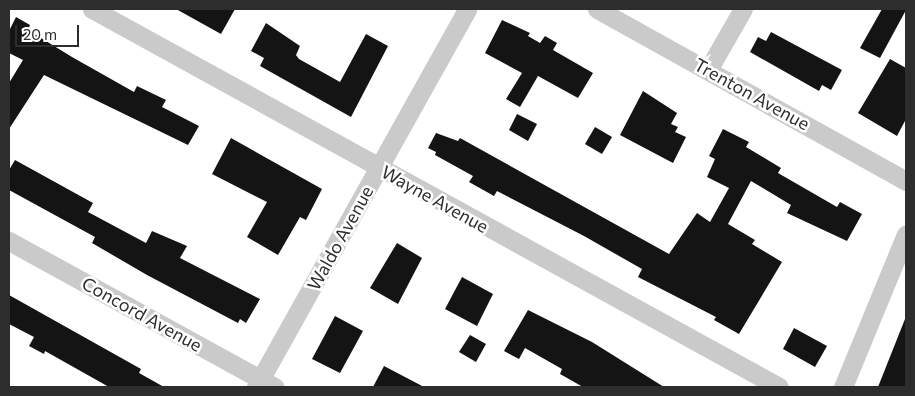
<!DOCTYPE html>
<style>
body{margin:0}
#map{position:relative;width:915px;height:396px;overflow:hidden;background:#fff;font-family:Commissioner,sans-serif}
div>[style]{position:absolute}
.building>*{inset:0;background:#141414}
.minor>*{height:19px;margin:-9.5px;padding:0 9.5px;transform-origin:9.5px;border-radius:9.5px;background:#cacaca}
span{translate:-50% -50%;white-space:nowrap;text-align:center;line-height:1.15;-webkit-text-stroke:5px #fff;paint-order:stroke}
.street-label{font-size:18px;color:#2d2d2d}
.frame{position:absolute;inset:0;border:10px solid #2d2d2d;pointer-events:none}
.scale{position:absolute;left:15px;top:25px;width:64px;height:22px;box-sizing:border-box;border:2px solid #2d2d2d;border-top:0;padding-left:6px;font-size:15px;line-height:18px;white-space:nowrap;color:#2d2d2d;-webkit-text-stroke:4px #fff;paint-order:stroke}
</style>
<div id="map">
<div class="building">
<i style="clip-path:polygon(176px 9px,235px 9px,221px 34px)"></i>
<i style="clip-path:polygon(882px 9px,906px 10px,880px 58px,860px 48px)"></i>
<i style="clip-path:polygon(16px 17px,30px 25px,28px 30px,72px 57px,134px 92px,137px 86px,166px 100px,162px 107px,199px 126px,188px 145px,44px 75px,9px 129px,9px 83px,23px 60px,9px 53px,9px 31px)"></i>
<i style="clip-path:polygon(502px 20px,530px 33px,528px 36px,540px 43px,545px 36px,557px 43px,553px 50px,593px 73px,578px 98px,538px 76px,520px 107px,506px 99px,522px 73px,485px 53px)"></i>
<i style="clip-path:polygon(266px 23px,300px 46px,296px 55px,299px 59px,340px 82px,366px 34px,388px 46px,351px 117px,260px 66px,264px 58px,251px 51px)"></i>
<i style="clip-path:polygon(771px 32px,842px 70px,831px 90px,822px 85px,819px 91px,750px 52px,758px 37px,766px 41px)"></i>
<i style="clip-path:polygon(890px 59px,906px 68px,906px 119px,897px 136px,858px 113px)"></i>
<i style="clip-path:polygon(643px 91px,677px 113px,671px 124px,678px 127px,675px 132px,686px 137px,673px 163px,620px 135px)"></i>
<i style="clip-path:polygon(517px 114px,537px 124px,528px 141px,509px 130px)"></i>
<i style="clip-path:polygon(595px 127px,612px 137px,602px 154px,585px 144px)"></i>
<i style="clip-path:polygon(723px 129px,749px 142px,746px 147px,781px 168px,778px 173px,837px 207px,840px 202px,862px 214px,847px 241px,787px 213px,791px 205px,751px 181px,728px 224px,755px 240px,752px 244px,782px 262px,739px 334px,714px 320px,716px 317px,638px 277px,642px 269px,584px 236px,497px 191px,494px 196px,469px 182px,473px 176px,435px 155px,436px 152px,428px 148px,436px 133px,458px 141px,460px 138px,669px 254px,697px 213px,710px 222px,729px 188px,707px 177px,715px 159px,709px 156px)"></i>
<i style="clip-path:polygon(231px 138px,322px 189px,306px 220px,300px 217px,278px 255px,247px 237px,267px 202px,212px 174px)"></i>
<i style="clip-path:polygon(15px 160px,93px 203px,88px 212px,146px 243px,152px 231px,187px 246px,180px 258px,260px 299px,246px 323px,240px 319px,238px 323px,147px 275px,92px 243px,95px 237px,9px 190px,9px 170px)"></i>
<i style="clip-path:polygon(397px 243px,422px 258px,398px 304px,370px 288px)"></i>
<i style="clip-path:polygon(462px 277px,493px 294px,477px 326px,445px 309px)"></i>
<i style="clip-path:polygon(9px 295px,141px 369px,139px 373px,164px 387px,109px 387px,45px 351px,44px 354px,29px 346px,34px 337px,9px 324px)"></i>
<i style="clip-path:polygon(528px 310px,592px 342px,664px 387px,583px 387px,560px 374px,562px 369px,525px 348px,519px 359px,504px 351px)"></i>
<i style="clip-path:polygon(335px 316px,363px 331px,340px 373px,312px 359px)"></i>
<i style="clip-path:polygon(905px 319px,906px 387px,878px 387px)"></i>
<i style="clip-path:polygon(794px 328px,827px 346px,815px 367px,783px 349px)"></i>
<i style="clip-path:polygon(470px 335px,486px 344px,476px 362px,459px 352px)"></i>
<i style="clip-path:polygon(384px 366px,424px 387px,373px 387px)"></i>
</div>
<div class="minor">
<i style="left:92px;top:9px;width:784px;rotate:28.82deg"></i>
<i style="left:597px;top:9px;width:354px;rotate:29.1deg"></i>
<i style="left:708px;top:70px;width:70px;rotate:-60.2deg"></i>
<i style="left:9px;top:241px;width:303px;rotate:28.8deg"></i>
<i style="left:256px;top:387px;width:433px;rotate:-60.8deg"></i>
<i style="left:843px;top:387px;width:165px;rotate:-67.6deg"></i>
</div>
<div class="street-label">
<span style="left:752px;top:94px;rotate:29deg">Trenton Avenue</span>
<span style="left:435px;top:199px;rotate:29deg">Wayne Avenue</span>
<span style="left:340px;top:238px;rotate:-61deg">Waldo Avenue</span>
<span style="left:142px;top:314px;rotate:29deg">Concord Avenue</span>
</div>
<div class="frame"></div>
<div class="scale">20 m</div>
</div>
